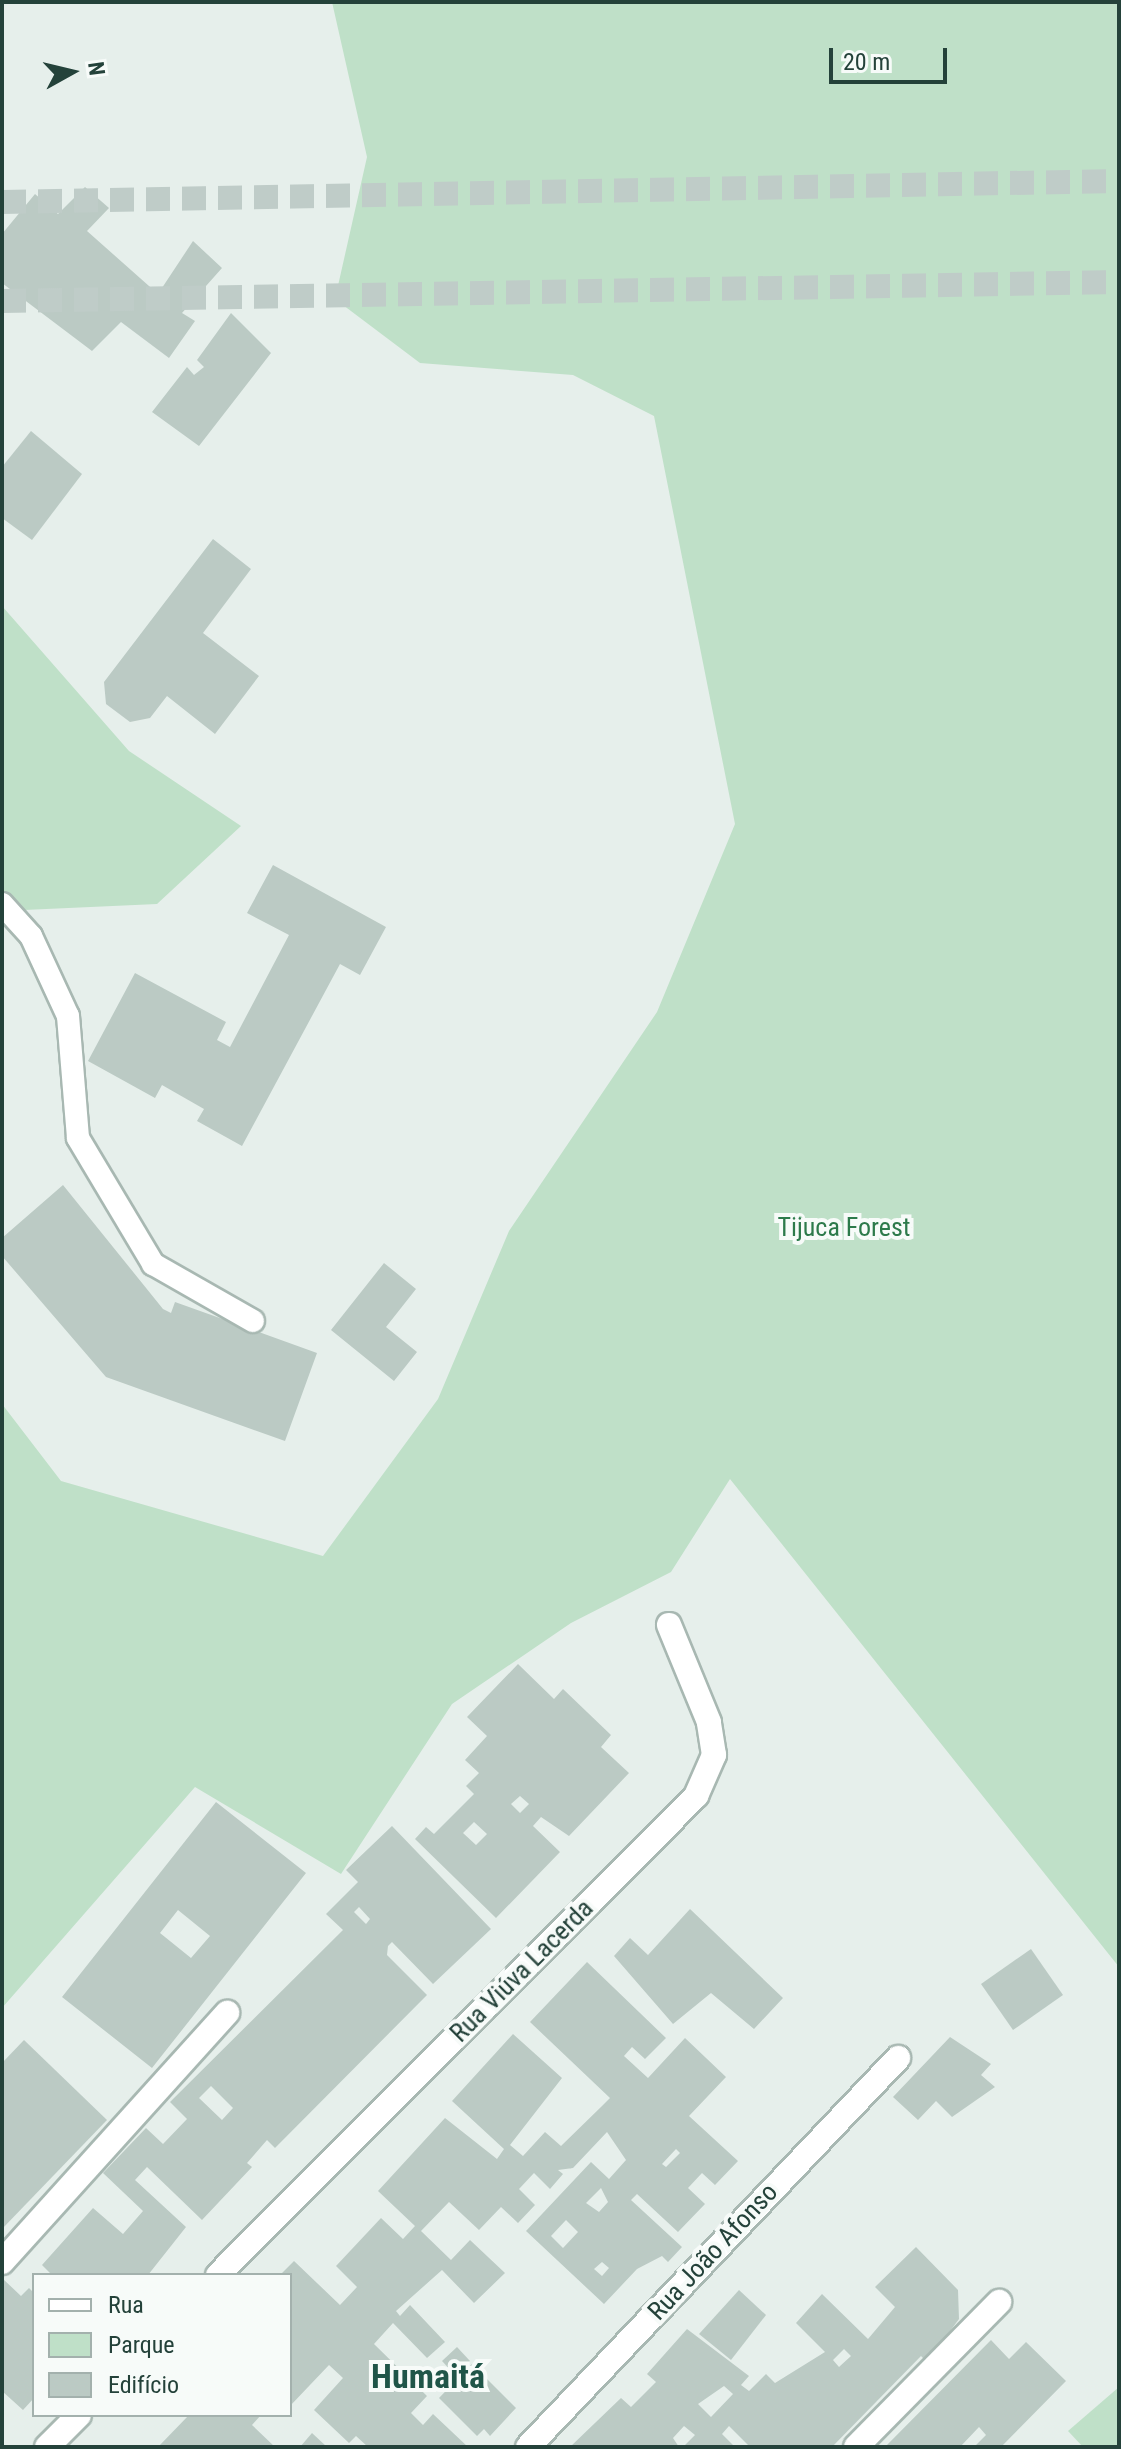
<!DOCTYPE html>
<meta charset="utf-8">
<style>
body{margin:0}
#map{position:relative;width:1121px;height:2449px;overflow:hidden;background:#e6efeb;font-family:"Roboto Condensed",sans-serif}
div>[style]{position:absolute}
.green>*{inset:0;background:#bfe0c8}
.building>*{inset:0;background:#bbcac4}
.motorway-tunnel>*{height:24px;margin-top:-12px;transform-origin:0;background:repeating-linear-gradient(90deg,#bfccc8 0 24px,transparent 0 36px)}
.roads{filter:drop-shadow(2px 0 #a8b8b2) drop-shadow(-2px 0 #a8b8b2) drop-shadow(0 2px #a8b8b2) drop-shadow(0 -2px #a8b8b2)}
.service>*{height:22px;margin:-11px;padding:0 11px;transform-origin:11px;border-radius:11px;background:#fff}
.minor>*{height:24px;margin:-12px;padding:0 12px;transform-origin:12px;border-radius:12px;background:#fff}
span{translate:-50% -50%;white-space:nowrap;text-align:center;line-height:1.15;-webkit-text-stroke:8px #f7fbf9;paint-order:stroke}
.park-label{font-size:26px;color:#2d7a4b}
.street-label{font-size:26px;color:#24423a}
.district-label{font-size:34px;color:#1f5548;font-weight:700}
.frame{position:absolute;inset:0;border:4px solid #24423a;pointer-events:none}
.legend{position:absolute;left:32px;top:2273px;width:260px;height:144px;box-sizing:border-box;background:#f7fbf9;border:2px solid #a3b1ad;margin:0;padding:10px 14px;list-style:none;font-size:24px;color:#24423a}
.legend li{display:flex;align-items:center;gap:16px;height:40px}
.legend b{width:40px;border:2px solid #a3b1ad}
.north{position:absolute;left:32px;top:32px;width:80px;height:80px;-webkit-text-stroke:6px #f7fbf9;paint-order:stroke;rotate:82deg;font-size:22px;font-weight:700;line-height:32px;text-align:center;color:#24423a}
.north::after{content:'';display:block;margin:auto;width:28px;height:36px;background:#24423a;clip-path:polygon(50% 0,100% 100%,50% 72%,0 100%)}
.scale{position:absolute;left:829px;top:48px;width:118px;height:36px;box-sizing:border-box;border:4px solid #24423a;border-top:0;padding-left:10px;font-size:24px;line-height:28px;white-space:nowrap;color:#24423a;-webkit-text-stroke:6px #f7fbf9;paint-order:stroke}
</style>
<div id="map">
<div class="green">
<i style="clip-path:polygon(332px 2px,1119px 2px,1119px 1967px,730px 1479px,671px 1572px,571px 1623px,452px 1704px,341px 1874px,195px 1787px,2px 2008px,2px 1404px,61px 1481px,323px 1556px,438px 1399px,509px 1231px,657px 1012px,735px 824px,654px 416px,573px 375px,420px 363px,335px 299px,367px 157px)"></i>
<i style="clip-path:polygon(2px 606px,129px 751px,241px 826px,157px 904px,2px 911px)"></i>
<i style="clip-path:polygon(1119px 2387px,1119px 2447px,1083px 2447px,1068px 2431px)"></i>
</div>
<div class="building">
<i style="clip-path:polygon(85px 187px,109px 208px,87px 231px,158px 294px,193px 241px,222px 268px,182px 313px,195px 321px,169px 358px,121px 322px,92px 351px,2px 283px,2px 234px,35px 194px,58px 214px)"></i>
<i style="clip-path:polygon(231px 313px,271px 353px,199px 446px,152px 412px,187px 367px,194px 375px,204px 367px,197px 360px)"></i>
<i style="clip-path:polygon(31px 431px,82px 474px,32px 540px,2px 518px,2px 467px)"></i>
<i style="clip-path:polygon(213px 539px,251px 569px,203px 633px,259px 676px,215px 734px,167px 696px,150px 718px,130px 722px,106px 704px,104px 682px)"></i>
<i style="clip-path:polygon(273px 865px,386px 927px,360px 975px,340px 964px,242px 1146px,197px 1121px,204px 1109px,162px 1085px,155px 1098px,88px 1061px,135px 973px,226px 1022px,217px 1040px,230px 1047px,289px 935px,247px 913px)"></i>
<i style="clip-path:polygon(63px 1185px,163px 1309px,171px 1313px,175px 1302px,317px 1353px,285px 1441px,106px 1377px,2px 1256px,2px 1238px)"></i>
<i style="clip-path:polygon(384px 1263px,416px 1289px,386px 1327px,417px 1352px,394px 1381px,331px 1330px)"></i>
<i style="clip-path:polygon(evenodd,518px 1664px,554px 1699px,563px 1689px,611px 1735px,601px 1747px,629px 1773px,569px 1836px,541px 1817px,533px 1826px,560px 1852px,496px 1918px,415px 1839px,426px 1827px,434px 1834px,474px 1794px,466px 1786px,479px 1773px,465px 1760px,487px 1736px,467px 1717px,518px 1664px,520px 1796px,529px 1804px,520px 1813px,511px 1804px,520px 1796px,518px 1664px,474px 1822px,487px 1834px,476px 1845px,463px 1833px,474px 1822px)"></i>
<i style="clip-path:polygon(evenodd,216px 1802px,306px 1873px,152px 2068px,62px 1997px,216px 1802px,178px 1910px,210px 1936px,191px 1958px,160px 1933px,178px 1910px)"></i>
<i style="clip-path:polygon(evenodd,392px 1826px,491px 1929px,433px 1984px,392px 1942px,388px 1946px,387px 1955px,427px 1995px,275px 2148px,267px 2140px,247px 2163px,252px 2167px,202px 2220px,147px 2167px,135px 2180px,186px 2227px,148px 2275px,52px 2275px,42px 2265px,93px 2208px,123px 2234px,143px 2211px,103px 2173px,146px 2128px,163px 2144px,187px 2119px,170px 2102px,343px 1930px,326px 1914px,358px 1882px,346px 1870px,392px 1826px,359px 1907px,370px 1919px,366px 1924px,354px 1912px,359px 1907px,392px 1826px,211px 2086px,233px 2108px,222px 2120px,199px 2098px,211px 2086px)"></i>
<i style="clip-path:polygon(690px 1909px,783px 1998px,754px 2029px,711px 1993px,673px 2024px,614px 1956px,630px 1938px,648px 1955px)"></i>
<i style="clip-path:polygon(1031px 1949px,1063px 1995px,1013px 2030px,981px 1984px)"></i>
<i style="clip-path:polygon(evenodd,587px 1962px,666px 2038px,645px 2059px,632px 2047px,624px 2056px,648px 2078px,685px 2038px,726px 2077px,689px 2116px,738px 2161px,715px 2185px,702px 2173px,688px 2188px,705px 2204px,678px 2232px,637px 2194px,631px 2200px,682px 2247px,668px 2262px,662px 2256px,637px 2269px,604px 2304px,526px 2231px,591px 2162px,609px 2179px,626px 2160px,607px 2132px,573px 2168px,558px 2170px,563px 2174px,550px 2189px,534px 2173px,519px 2189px,535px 2205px,518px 2223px,501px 2207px,479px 2230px,449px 2202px,421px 2231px,451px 2260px,470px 2240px,505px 2273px,474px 2303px,442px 2270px,396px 2311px,400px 2316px,410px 2305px,445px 2342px,427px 2358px,393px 2323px,374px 2344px,427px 2396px,411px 2413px,423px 2425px,433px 2414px,468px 2447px,368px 2447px,356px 2436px,349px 2443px,314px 2410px,343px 2378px,329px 2365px,290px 2406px,290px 2275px,280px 2275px,294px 2261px,340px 2305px,357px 2287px,336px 2266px,381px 2218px,403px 2239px,415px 2226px,378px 2191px,445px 2118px,497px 2159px,504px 2149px,452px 2101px,513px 2034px,562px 2078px,510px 2145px,523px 2156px,545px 2132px,561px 2146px,602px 2106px,610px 2098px,530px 2022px,587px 1962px,676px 2149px,680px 2153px,666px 2167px,662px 2164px,676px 2149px,587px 1962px,601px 2188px,608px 2202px,599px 2212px,586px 2203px,601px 2188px,587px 1962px,566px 2220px,578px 2232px,563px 2248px,551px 2236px,566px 2220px,587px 1962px,602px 2262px,609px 2268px,602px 2276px,594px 2269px,602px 2262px)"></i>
<i style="clip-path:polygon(950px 2037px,991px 2064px,981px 2075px,995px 2087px,952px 2117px,936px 2101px,918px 2120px,893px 2097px)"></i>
<i style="clip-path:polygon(24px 2040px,107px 2120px,2px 2229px,2px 2063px)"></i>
<i style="clip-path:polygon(evenodd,916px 2247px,958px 2290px,959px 2319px,927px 2362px,921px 2356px,832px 2447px,750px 2447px,729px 2426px,722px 2434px,735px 2447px,683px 2447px,695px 2435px,684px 2426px,673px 2438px,679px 2447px,570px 2447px,621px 2398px,631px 2407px,656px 2382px,647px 2374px,687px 2329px,749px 2376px,741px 2385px,749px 2391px,766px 2374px,775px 2383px,825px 2352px,796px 2323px,822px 2294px,868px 2339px,895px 2307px,875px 2287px,916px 2247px,844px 2349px,851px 2356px,839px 2367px,833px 2360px,844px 2349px,916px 2247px,724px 2386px,733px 2394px,711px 2417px,698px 2404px,724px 2386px)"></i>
<i style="clip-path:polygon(2px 2278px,21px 2296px,29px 2288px,34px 2293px,34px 2398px,23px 2410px,2px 2391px)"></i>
<i style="clip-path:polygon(739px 2290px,766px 2315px,731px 2360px,699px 2334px)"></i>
<i style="clip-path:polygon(991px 2340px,1009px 2359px,1026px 2342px,1066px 2381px,1001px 2447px,974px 2447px,986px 2435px,979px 2427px,960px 2447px,885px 2447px)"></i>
<i style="clip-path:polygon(457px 2347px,470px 2361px,455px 2375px,442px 2361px)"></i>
<i style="clip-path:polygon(472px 2364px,516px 2408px,490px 2436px,484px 2429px,477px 2436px,439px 2398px)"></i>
<i style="clip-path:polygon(189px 2415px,261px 2415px,252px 2425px,275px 2447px,158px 2447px)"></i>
<i style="clip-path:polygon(312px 2433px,327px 2447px,300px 2447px)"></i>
</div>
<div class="motorway-tunnel">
<i style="left:2px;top:202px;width:1117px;rotate:-1.08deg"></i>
<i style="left:2px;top:301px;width:1117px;rotate:-0.97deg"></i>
</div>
<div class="roads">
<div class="service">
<i style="left:2px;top:904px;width:43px;rotate:47.8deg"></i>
<i style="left:31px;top:936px;width:88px;rotate:65.2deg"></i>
<i style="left:68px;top:1016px;width:122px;rotate:85.3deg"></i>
<i style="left:78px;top:1138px;width:147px;rotate:59.2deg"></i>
<i style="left:153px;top:1264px;width:115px;rotate:29.7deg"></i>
</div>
<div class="minor">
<i style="left:2px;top:2262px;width:336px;rotate:-47.9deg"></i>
<i style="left:218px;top:2275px;width:677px;rotate:-45.06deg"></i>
<i style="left:696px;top:1796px;width:45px;rotate:-66.3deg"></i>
<i style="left:714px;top:1755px;width:33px;rotate:-99deg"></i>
<i style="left:709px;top:1722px;width:105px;rotate:-112.4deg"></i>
<i style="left:47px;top:2447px;width:45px;rotate:-45deg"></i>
<i style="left:528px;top:2447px;width:537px;rotate:-46.43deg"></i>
<i style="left:856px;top:2447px;width:204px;rotate:-45.4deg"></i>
</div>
</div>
<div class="park-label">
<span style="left:844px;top:1228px">Tijuca Forest</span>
</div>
<div class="street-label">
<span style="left:522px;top:1971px;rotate:-45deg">Rua Viúva Lacerda</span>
<span style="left:713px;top:2252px;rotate:-47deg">Rua João Afonso</span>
</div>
<div class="district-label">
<span style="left:428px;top:2377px">Humaitá</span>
</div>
<div class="frame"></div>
<ul class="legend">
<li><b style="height:10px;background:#fff"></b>Rua</li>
<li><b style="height:22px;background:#bfe0c8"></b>Parque</li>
<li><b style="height:22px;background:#bbcac4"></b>Edifício</li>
</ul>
<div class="north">N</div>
<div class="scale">20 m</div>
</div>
